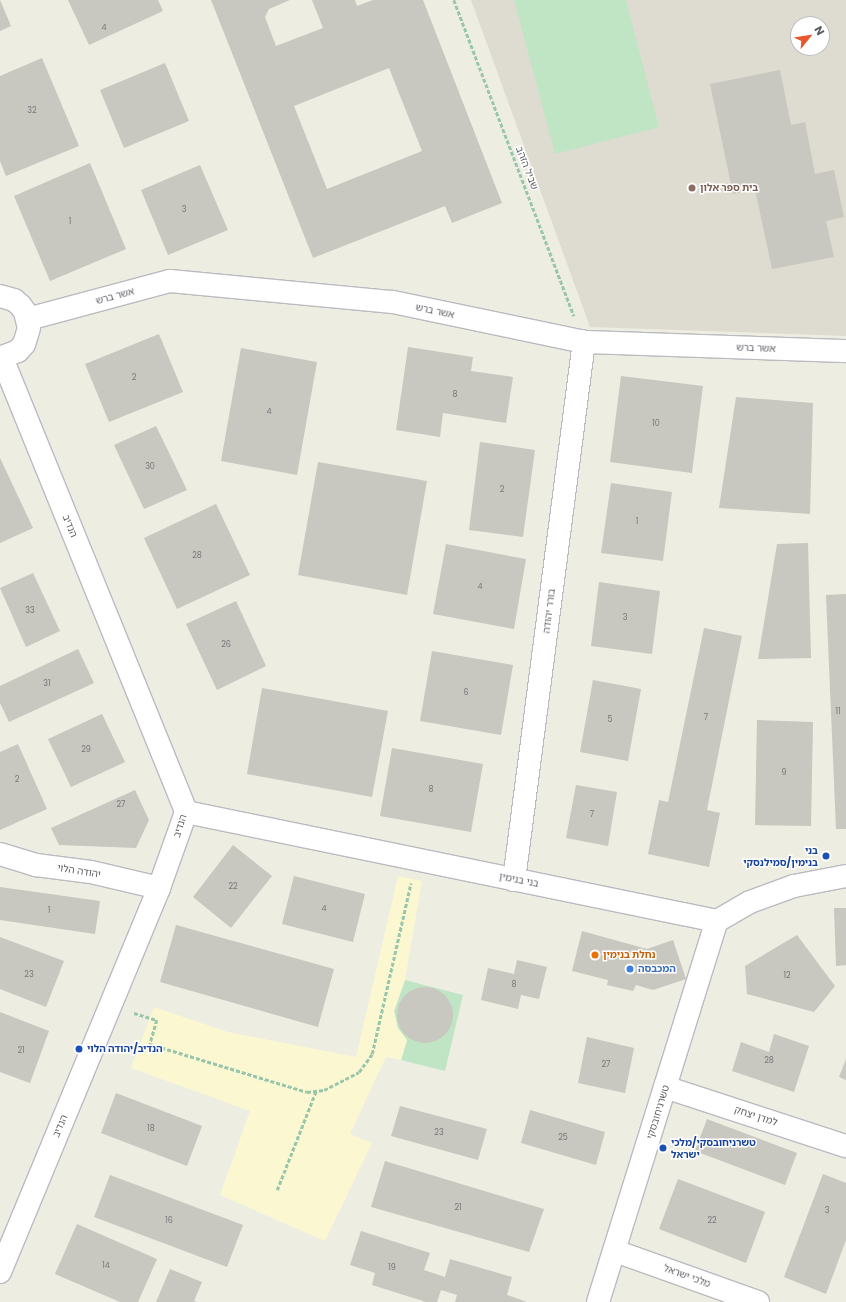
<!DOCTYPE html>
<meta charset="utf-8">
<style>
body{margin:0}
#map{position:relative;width:846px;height:1302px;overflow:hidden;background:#eeede2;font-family:Poppins,"Noto Sans Hebrew",sans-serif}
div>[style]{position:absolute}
.education>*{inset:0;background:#dedcd0}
.green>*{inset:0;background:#bfe5c5}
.sand>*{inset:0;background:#faf7d1}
.building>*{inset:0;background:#c8c7c0}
.round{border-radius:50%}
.path>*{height:2.5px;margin-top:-1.25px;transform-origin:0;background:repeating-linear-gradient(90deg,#98c6ac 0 4px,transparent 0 6px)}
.roads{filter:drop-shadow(1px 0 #babbc1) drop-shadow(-1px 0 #babbc1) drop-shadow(0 1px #babbc1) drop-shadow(0 -1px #babbc1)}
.street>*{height:22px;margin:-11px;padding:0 11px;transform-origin:11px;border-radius:11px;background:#fff}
.secondary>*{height:22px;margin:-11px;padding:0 11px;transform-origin:11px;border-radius:11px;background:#fff}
.dots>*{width:11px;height:11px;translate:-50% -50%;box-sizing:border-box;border:2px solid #fff;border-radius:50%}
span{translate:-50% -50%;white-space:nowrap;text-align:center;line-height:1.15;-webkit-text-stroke:3px #fff;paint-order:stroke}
.number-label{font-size:8px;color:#76787a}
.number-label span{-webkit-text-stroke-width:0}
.street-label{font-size:10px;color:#5b5d63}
.education-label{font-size:10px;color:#785e54;font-weight:700}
.left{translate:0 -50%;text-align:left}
.transit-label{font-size:10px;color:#164399;font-weight:700}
.right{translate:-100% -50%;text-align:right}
.food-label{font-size:10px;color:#c56008;font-weight:700}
.shop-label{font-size:10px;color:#366cbe;font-weight:700}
.north{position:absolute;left:790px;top:16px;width:40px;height:40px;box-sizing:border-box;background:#fff;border:1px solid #bdbec1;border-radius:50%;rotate:60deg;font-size:11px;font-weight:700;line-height:16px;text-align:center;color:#5b5d63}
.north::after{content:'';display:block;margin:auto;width:14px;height:18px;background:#e8582e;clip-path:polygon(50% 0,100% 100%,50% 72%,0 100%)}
</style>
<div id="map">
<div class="education">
<i style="clip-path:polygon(evenodd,471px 0,846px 0,846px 336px,590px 327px,471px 0,798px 24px,822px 24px,822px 48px,798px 48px,798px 24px)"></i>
</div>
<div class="green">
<i style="clip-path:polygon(514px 0,626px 0,659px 127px,555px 154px)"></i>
<i style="clip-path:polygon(405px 980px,463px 995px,445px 1071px,401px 1060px,407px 1040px,397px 1028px,394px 1011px)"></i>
</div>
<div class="sand">
<i style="clip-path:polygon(398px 876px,422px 881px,405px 980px,394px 1011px,398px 1028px,407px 1040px,401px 1060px,386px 1057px,350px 1134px,372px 1143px,325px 1241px,220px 1195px,250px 1111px,131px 1068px,154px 1007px,228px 1032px,356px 1057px)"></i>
</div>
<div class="building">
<i style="clip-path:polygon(0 0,11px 26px,0 31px)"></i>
<i style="clip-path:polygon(68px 0,158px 0,163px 11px,89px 45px)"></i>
<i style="clip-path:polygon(evenodd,211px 0,290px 0,269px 9px,265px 17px,276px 46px,323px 28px,312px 0,355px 0,357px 6px,373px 0,423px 0,502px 203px,452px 223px,445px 206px,313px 258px,211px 0,389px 68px,422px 151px,327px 189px,294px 106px,389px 68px)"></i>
<i style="clip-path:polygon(42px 58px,79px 146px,6px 176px,0 161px,0 76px)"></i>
<i style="clip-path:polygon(165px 63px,189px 121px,124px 148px,100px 90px)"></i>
<i style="clip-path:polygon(780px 70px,791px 125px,805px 122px,815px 174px,834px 170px,844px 217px,826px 221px,834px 257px,772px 269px,755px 189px,733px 194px,710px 84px)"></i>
<i style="clip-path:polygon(90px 163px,126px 249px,50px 281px,14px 196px)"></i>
<i style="clip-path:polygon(200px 165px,228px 230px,168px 255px,141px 190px)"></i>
<i style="clip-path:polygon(159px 334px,183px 392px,109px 422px,85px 364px)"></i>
<i style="clip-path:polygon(408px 347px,473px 357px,471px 371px,513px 377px,506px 423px,443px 413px,440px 437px,396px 430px)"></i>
<i style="clip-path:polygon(241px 348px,317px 362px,297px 475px,221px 461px)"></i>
<i style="clip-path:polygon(621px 376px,703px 386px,692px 473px,610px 462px)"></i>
<i style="clip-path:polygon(736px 397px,813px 403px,810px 514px,719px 508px)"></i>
<i style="clip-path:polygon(156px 426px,187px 490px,144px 509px,114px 445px)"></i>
<i style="clip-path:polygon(480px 442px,535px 450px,523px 537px,469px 530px)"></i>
<i style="clip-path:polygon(0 458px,33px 528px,0 543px)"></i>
<i style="clip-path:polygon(318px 462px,427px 481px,407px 595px,298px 575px)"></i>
<i style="clip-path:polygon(611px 483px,672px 492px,663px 561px,601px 553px)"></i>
<i style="clip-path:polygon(216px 504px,250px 575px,177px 609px,144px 538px)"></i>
<i style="clip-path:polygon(808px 543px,811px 658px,758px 659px,777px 544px)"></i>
<i style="clip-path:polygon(446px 544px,526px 559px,514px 629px,433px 614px)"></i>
<i style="clip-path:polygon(33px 573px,60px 631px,26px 647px,0 588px)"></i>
<i style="clip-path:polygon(599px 582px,660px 591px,652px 654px,591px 646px)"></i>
<i style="clip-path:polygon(846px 594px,846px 829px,836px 829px,826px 595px)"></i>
<i style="clip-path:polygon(236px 601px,266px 666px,217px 690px,186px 624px)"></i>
<i style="clip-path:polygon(704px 628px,742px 636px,707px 810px,720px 813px,709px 867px,648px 854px,659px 800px,668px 802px)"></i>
<i style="clip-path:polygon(78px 649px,94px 683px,9px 722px,0 703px,0 686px)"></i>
<i style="clip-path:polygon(432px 651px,513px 665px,501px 735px,420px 721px)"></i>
<i style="clip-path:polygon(593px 680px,641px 689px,628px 761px,580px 752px)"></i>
<i style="clip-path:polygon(262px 688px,388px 711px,372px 797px,247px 774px)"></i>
<i style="clip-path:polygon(102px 714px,125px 762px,71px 787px,48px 739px)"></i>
<i style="clip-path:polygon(757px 720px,813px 722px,811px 826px,755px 825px)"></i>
<i style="clip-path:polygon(18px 744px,47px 809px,0 830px,0 752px)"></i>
<i style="clip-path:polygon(392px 748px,483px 764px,471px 832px,380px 816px)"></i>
<i style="clip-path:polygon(576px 785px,617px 792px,608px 846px,566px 838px)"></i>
<i style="clip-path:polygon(135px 790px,149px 820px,136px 848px,59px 845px,51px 828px)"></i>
<i style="clip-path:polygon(233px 845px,272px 876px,231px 928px,193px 897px)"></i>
<i style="clip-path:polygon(294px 876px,365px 894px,353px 942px,282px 924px)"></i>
<i style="clip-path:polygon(0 887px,100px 901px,95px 934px,0 920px)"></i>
<i style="clip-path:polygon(834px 908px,846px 908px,846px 965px,836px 966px)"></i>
<i style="clip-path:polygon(176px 925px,334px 969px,318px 1027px,160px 982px)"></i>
<i style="clip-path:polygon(582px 931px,647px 949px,673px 940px,686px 979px,653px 990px,636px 985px,633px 991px,607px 985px,608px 980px,572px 971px)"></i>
<i style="clip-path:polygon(797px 935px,835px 986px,814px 1012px,747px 994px,745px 966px)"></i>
<i style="clip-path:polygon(0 937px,64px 961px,46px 1007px,0 989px)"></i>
<i style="clip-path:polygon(517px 960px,547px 967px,539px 999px,521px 995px,518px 1009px,481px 1000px,488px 968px,514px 974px)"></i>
<i class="round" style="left:397px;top:987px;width:56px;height:56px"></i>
<i style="clip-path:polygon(0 1012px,49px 1031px,30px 1083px,0 1072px)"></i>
<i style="clip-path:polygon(774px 1034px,809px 1046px,794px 1092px,732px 1071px,741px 1042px,769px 1052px)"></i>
<i style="clip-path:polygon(587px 1037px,634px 1048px,625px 1093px,578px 1083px)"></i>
<i style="clip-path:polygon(846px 1059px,846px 1080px,839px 1077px)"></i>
<i style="clip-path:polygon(116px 1093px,202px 1126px,187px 1166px,101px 1133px)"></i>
<i style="clip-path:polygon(400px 1106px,487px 1129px,478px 1160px,391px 1136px)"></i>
<i style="clip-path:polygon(530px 1110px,605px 1132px,596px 1165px,521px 1143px)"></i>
<i style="clip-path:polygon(707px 1119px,797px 1153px,785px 1185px,695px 1151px)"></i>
<i style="clip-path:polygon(385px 1161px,544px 1209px,529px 1252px,371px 1207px)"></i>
<i style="clip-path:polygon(823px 1174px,846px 1183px,846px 1240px,826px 1294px,784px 1277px)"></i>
<i style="clip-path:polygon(110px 1175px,243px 1225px,227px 1267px,94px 1217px)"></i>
<i style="clip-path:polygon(678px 1179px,765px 1212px,746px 1263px,659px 1229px)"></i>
<i style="clip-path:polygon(77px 1224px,157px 1259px,138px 1302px,120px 1302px,55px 1274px)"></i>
<i style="clip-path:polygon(361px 1231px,430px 1253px,424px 1270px,445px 1277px,450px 1259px,512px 1277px,507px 1295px,527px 1302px,455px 1302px,457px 1295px,441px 1290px,437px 1302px,426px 1302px,372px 1285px,375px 1273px,350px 1265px)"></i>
<i style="clip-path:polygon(170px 1269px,202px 1282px,194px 1301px,197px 1302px,156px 1302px)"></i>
</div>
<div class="path">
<i style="left:454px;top:0;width:338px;rotate:69.2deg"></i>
<i style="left:134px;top:1013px;width:24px;rotate:17deg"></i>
<i style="left:157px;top:1020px;width:25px;rotate:106deg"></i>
<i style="left:150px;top:1044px;width:164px;rotate:17deg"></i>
<i style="left:307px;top:1092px;width:17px;rotate:-7deg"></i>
<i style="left:324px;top:1090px;width:39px;rotate:-27deg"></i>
<i style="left:359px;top:1072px;width:22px;rotate:-54deg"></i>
<i style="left:372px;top:1054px;width:175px;rotate:-77.2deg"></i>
<i style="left:277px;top:1190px;width:106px;rotate:-68.5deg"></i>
</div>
<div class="roads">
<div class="street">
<i style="left:28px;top:319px;width:147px;rotate:-15deg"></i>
<i style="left:170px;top:281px;width:224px;rotate:5.4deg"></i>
<i style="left:393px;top:302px;width:195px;rotate:11.8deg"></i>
<i style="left:584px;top:342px;width:262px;rotate:2deg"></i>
<i style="left:0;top:854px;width:38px;rotate:17deg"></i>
<i style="left:36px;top:865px;width:55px;rotate:7.3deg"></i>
<i style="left:91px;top:872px;width:70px;rotate:13.2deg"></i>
<i style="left:514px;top:880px;width:543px;rotate:-82.59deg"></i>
<i style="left:665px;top:1087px;width:190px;rotate:18.1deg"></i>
<i style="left:615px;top:1251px;width:152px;rotate:19.6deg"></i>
<i style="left:0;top:1272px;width:416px;rotate:-67.5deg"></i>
<i style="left:159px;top:888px;width:81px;rotate:-70.4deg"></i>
<i style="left:598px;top:1302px;width:399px;rotate:-72.7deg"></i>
</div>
<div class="secondary">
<i style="left:0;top:296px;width:15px;rotate:16deg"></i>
<i style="left:14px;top:300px;width:8px;rotate:40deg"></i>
<i style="left:20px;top:305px;width:9px;rotate:54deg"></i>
<i style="left:25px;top:312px;width:16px;rotate:76deg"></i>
<i style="left:29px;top:328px;width:17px;rotate:107deg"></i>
<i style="left:24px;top:344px;width:9px;rotate:131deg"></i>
<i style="left:18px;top:351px;width:19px;rotate:159deg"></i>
<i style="left:2px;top:358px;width:490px;rotate:67.9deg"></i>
<i style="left:186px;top:812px;width:542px;rotate:11.6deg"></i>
<i style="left:717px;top:921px;width:38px;rotate:-30deg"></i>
<i style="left:750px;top:902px;width:47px;rotate:-20deg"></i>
<i style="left:794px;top:886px;width:53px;rotate:-10.9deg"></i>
</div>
</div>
<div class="dots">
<i style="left:692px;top:188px;background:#8d6e63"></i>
<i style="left:826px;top:856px;background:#1a4fb4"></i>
<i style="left:595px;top:955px;background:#e8710a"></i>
<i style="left:630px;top:969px;background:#3f7fe0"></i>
<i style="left:79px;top:1049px;background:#1a4fb4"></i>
<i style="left:663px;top:1148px;background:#1a4fb4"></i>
</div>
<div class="number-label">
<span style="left:104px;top:28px">4</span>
<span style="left:32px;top:111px">32</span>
<span style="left:184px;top:210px">3</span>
<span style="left:70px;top:222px">1</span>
<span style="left:134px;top:378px">2</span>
<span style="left:455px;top:395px">8</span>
<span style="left:269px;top:412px">4</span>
<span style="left:656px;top:424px">10</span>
<span style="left:150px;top:467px">30</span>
<span style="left:502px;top:490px">2</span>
<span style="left:637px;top:522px">1</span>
<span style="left:197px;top:556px">28</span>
<span style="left:480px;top:587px">4</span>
<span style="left:30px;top:611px">33</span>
<span style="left:625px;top:618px">3</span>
<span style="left:226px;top:645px">26</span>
<span style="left:47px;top:684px">31</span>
<span style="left:466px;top:693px">6</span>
<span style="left:838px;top:712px">11</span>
<span style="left:706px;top:718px">7</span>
<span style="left:610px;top:720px">5</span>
<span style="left:86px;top:750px">29</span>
<span style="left:784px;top:773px">9</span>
<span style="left:17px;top:780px">2</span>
<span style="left:431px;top:790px">8</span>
<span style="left:121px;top:805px">27</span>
<span style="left:592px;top:815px">7</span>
<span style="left:233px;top:887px">22</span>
<span style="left:324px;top:909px">4</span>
<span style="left:49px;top:911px">1</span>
<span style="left:29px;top:975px">23</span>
<span style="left:787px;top:976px">12</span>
<span style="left:514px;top:985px">8</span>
<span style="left:21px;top:1051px">21</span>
<span style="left:769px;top:1061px">28</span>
<span style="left:606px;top:1065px">27</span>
<span style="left:151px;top:1129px">18</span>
<span style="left:439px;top:1133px">23</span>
<span style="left:563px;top:1138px">25</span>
<span style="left:458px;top:1208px">21</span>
<span style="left:827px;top:1211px">3</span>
<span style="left:169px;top:1221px">16</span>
<span style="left:712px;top:1221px">22</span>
<span style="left:106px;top:1266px">14</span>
<span style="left:392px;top:1268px">19</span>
</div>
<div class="street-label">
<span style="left:527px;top:168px;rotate:69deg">שביל הזהב</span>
<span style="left:115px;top:296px;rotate:-15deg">אשר ברש</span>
<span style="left:435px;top:311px;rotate:12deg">אשר ברש</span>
<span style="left:756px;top:348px;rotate:2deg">אשר ברש</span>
<span style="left:70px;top:526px;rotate:68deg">הנדיב</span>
<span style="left:549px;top:611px;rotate:-83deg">בורר יהודה</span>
<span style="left:180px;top:826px;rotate:-72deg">הנדיב</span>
<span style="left:79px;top:871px;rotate:9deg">יהודה הלוי</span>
<span style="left:519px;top:880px;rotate:11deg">בני בנימין</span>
<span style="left:658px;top:1112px;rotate:-73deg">טשרניחובסקי</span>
<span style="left:756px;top:1116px;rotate:18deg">למדן יצחק</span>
<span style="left:60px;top:1126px;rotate:-67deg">הנדיב</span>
<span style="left:687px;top:1276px;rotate:20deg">מלכי ישראל</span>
</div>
<div class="education-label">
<span class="left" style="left:700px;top:188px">בית ספר אלון</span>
</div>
<div class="transit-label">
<span class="right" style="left:818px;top:856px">בני<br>בנימין/סמילנסקי</span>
<span class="left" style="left:87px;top:1049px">הנדיב/יהודה הלוי</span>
<span class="left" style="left:671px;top:1148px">טשרניחובסקי/מלכי<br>ישראל</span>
</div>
<div class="food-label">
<span class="left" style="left:603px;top:955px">נחלת בנימין</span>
</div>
<div class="shop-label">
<span class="left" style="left:638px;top:969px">המכבסה</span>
</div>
<div class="north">N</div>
</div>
